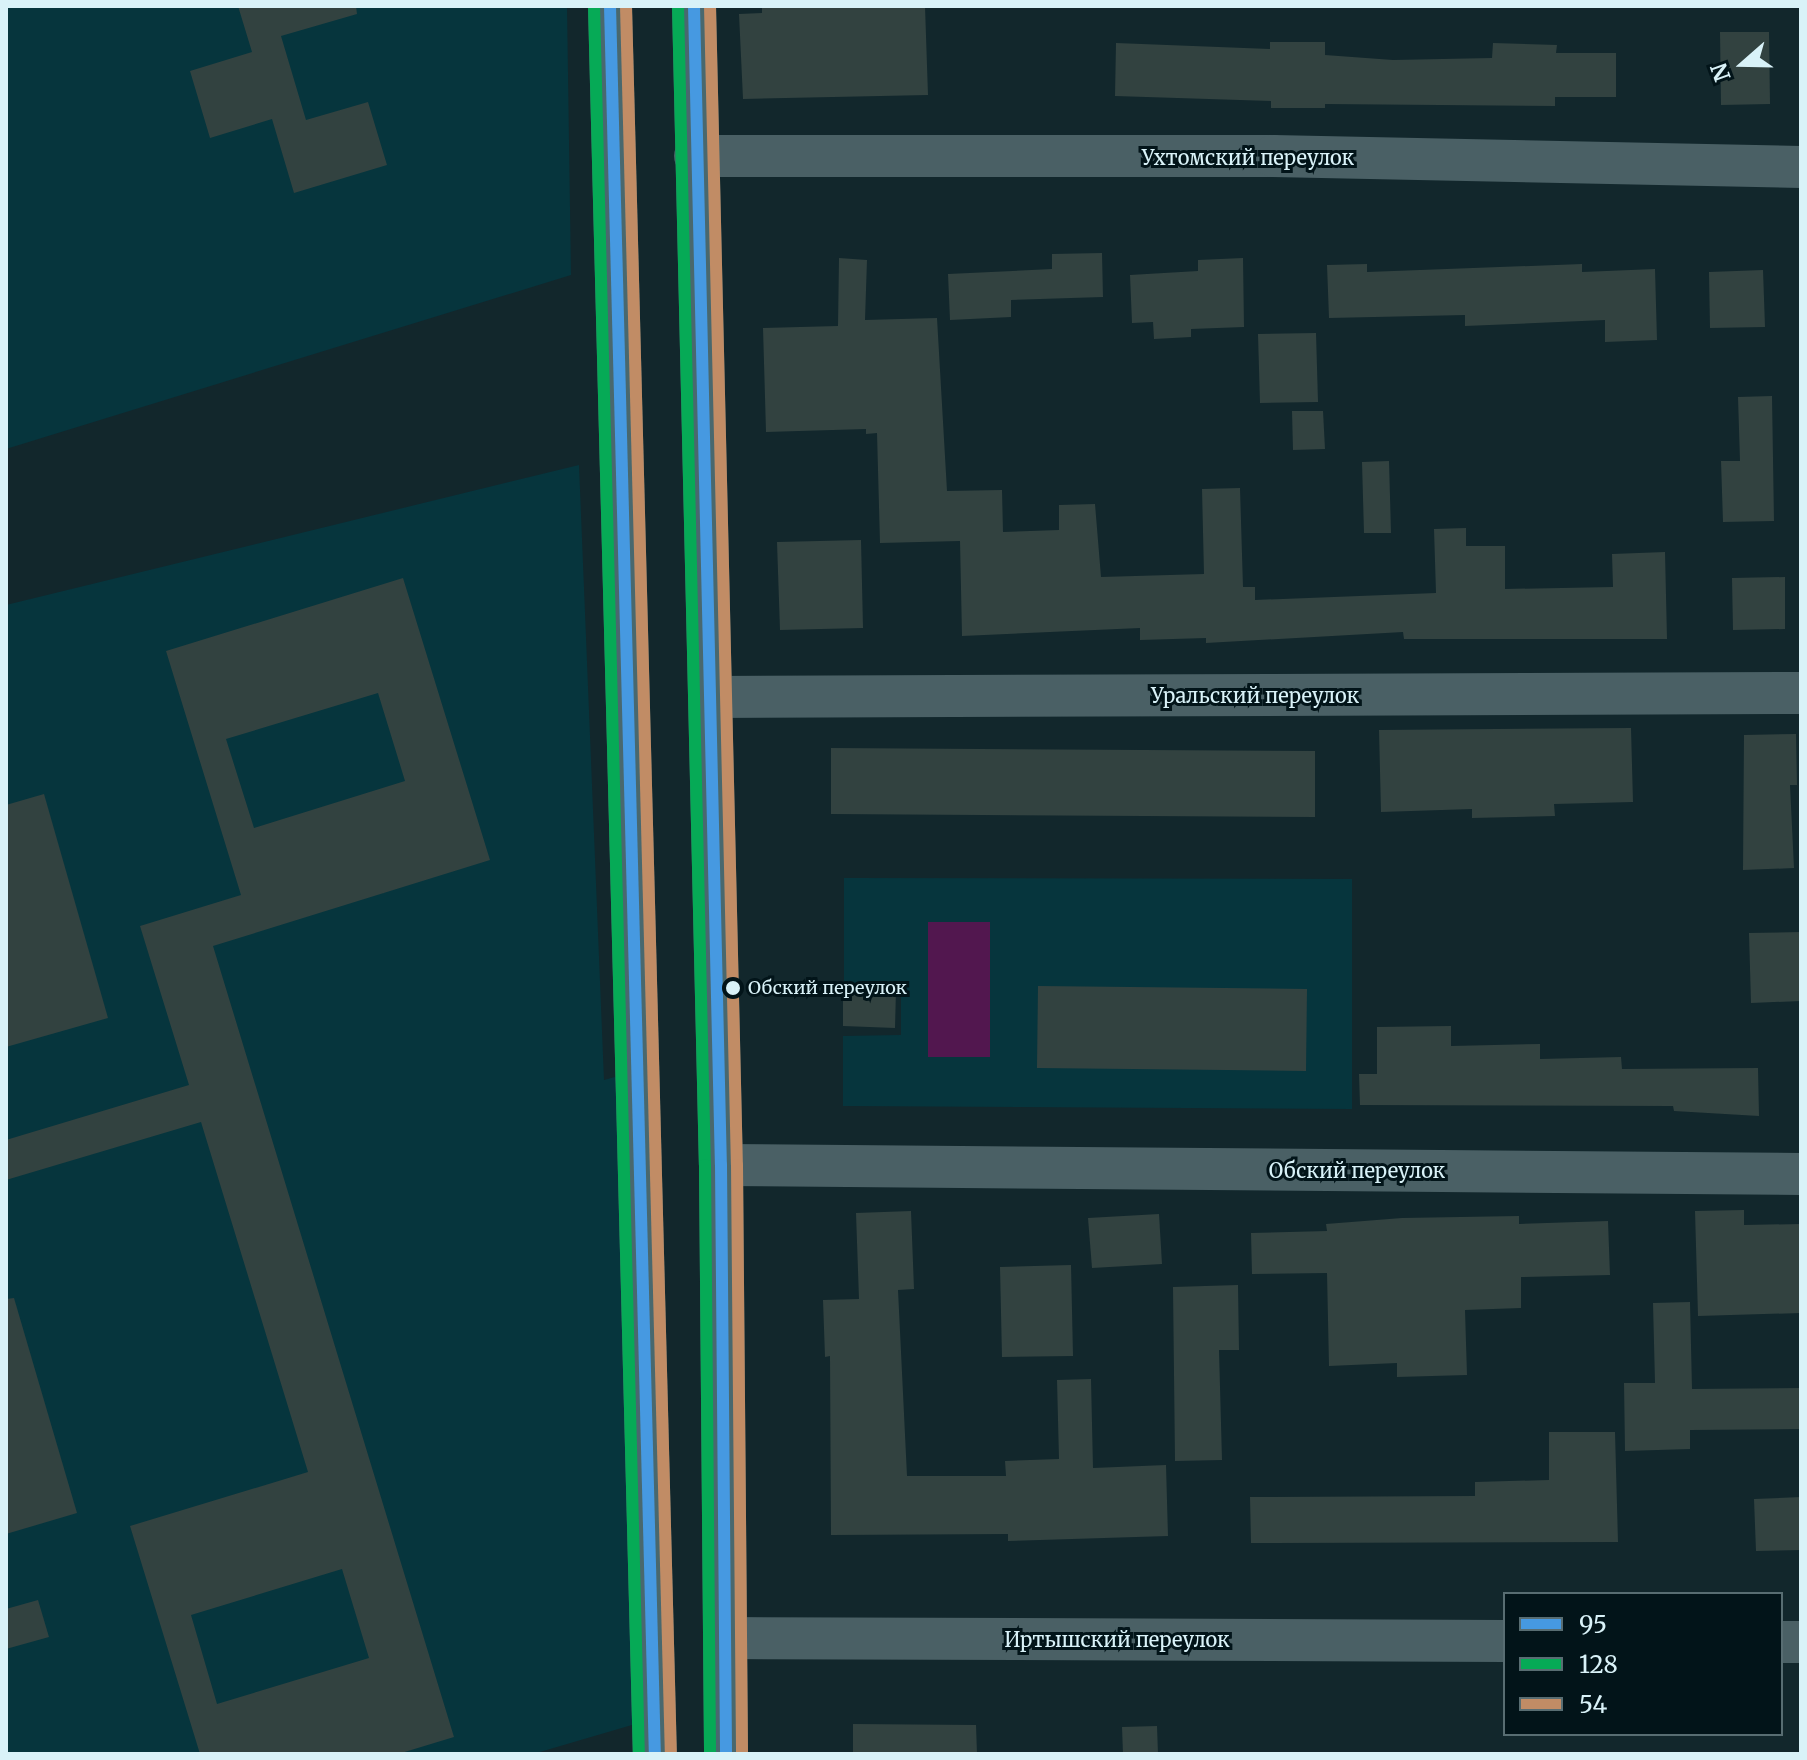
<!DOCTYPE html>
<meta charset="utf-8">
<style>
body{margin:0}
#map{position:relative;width:1807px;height:1760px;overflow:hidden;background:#12272c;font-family:Merriweather,serif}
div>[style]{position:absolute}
.built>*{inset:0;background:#06353d}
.green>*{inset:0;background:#52174f}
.building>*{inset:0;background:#324240}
.minor>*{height:42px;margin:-21px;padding:0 21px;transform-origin:21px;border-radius:21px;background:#4a6065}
.major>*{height:44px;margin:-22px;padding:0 22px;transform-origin:22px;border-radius:22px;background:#49686e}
.bus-1>*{height:12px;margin:-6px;padding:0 6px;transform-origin:6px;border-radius:6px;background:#4699e1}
.bus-2>*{height:12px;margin:-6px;padding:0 6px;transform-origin:6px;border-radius:6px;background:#06aa56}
.bus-3>*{height:12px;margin:-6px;padding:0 6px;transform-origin:6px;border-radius:6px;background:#c18c65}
.dots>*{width:22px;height:22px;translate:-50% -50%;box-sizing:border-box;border:4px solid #021419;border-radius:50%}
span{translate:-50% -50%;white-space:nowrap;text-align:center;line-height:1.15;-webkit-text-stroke:6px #021419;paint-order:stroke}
.bus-label{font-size:18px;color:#d9f2f8}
.left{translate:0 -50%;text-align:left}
.street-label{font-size:20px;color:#d9f2f8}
.frame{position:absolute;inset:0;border:8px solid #d9f2f8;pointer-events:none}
.legend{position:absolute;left:1503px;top:1592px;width:280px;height:144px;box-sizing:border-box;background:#021419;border:2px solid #586d72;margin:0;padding:10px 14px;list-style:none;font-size:24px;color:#d9f2f8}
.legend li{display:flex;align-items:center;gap:16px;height:40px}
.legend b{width:40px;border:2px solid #586d72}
.north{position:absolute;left:1703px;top:24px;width:80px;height:80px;-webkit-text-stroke:6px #021419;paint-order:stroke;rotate:250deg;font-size:22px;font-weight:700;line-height:32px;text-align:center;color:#d9f2f8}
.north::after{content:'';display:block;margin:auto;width:28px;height:36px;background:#d9f2f8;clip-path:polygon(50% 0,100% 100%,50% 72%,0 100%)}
</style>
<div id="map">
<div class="built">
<i style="clip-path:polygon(6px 6px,567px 6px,571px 275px,6px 449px)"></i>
<i style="clip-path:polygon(579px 465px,604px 1080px,629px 1073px,649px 1720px,533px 1754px,6px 1754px,6px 605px)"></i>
<i style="clip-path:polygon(844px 878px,1352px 879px,1352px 1109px,843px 1106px,843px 1036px,901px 1035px,901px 984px,844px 984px)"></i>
</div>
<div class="green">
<i style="clip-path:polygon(928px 922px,990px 922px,990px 1057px,928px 1057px)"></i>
</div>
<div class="building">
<i style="clip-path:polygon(238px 6px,356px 6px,357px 14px,281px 36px,306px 120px,368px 102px,387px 165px,294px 193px,272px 119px,210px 138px,190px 71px,252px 52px)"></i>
<i style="clip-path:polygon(762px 6px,925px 6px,928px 95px,743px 99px,739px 14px,762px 13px)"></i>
<i style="clip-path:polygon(1720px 32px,1769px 32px,1770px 104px,1721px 105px)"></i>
<i style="clip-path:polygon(1270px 42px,1325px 42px,1325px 55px,1393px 60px,1492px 58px,1493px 43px,1557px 45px,1556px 53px,1616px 53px,1616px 97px,1555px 97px,1555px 106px,1325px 104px,1325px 108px,1271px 108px,1271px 101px,1115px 96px,1116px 43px,1270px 49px)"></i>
<i style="clip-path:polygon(1102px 253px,1103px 297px,1011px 300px,1011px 317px,950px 320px,948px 274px,1052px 269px,1052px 254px)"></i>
<i style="clip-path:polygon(839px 258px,867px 260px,865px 320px,937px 318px,947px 491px,1002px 490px,1003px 532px,1059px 530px,1059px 505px,1095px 504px,1101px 577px,1204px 574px,1202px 489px,1240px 488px,1243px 587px,1255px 587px,1255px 600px,1436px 593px,1434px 529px,1466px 528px,1466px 546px,1505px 546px,1505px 589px,1613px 587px,1612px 554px,1665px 552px,1667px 639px,1404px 639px,1403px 632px,1206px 643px,1206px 638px,1140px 640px,1140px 628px,962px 636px,960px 541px,880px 543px,877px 433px,866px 434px,866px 429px,766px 432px,763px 328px,838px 326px)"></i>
<i style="clip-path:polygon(1243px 258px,1244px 327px,1191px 329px,1191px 337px,1154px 339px,1153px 322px,1132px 323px,1130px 275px,1198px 271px,1198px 260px)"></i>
<i style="clip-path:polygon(1367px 264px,1367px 272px,1582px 264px,1582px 272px,1655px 269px,1657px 340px,1605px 342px,1605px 320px,1465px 326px,1465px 315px,1329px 318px,1327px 265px)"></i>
<i style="clip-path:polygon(1763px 270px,1765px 327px,1710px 328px,1709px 272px)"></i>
<i style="clip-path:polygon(1316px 333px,1318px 402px,1260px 403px,1258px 334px)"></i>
<i style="clip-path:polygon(1772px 396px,1774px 521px,1723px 522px,1721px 461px,1740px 461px,1738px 397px)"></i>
<i style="clip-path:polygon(1292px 411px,1323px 411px,1325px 449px,1293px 450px)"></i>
<i style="clip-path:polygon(1389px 461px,1391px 533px,1364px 533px,1362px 462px)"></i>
<i style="clip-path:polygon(861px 540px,863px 628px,780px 630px,777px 542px)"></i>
<i style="clip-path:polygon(1785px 577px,1785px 629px,1733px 630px,1732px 578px)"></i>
<i style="clip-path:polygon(evenodd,403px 578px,490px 860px,213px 946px,454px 1737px,398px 1754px,200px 1754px,130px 1526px,308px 1472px,201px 1122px,6px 1180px,6px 1140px,189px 1085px,140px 926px,241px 895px,166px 651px,403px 578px,378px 693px,405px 781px,254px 828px,226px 739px,378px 693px,403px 578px,342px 1569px,369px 1658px,217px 1704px,191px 1615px,342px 1569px)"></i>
<i style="clip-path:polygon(1631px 728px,1633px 802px,1554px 804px,1555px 816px,1472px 818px,1472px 809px,1381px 812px,1379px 730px)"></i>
<i style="clip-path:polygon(1796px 734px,1797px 785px,1790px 785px,1794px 868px,1743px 870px,1744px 735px)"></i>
<i style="clip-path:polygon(831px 748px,1315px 751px,1315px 817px,831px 814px)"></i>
<i style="clip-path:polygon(44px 794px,108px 1018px,6px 1047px,6px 805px)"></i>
<i style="clip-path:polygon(1801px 932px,1801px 1001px,1751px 1003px,1749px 933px)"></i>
<i style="clip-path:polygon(1038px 986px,1307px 989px,1306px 1071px,1037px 1068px)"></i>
<i style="clip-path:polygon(843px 989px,896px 990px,895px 1028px,843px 1026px)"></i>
<i style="clip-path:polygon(1451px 1026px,1451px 1046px,1540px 1044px,1540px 1059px,1621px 1057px,1622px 1069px,1758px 1068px,1759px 1116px,1674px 1111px,1673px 1106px,1360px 1105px,1359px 1074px,1377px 1074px,1377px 1027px)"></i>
<i style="clip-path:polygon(1744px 1210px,1744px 1225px,1801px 1224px,1801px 1313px,1698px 1316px,1695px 1211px)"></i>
<i style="clip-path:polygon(911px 1211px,914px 1289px,898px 1290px,907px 1476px,1006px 1476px,1005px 1461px,1059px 1459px,1057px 1380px,1091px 1379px,1093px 1468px,1166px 1465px,1168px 1536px,1008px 1541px,1008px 1534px,831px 1535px,830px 1356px,825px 1357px,823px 1300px,859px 1299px,856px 1213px)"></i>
<i style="clip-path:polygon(1159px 1214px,1162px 1264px,1092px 1268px,1088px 1218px)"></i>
<i style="clip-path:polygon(1519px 1216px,1519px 1224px,1608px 1221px,1610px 1275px,1521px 1277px,1521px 1308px,1465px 1310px,1467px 1375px,1397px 1377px,1397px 1363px,1329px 1366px,1327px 1273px,1252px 1274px,1251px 1233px,1327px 1231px,1326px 1224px,1402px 1218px)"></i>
<i style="clip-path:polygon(1071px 1265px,1073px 1356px,1002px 1357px,1000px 1267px)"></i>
<i style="clip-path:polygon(1238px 1285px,1239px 1350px,1219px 1350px,1222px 1460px,1175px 1461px,1173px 1287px)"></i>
<i style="clip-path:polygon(14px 1298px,77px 1513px,6px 1534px,6px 1299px)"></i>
<i style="clip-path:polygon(1690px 1302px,1692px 1389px,1801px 1388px,1801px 1429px,1690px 1430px,1690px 1449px,1625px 1451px,1624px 1383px,1655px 1383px,1653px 1303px)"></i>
<i style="clip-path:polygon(1549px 1432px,1615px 1432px,1618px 1542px,1251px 1543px,1250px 1497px,1475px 1496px,1475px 1482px,1549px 1480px)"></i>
<i style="clip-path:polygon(1801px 1497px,1801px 1550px,1756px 1551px,1754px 1499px)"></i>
<i style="clip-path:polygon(38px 1600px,49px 1637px,6px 1649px,6px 1609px)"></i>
<i style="clip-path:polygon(853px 1724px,976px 1725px,977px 1754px,853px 1754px)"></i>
<i style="clip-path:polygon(1157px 1726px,1158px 1754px,1123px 1754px,1122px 1727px)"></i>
</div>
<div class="minor">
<i style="left:695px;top:156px;width:578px"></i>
<i style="left:1273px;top:156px;width:528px;rotate:1.19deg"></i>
<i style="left:709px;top:697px;width:1092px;rotate:-0.21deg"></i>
<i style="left:721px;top:1165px;width:1080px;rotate:0.48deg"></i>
<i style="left:728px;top:1638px;width:777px;rotate:0.22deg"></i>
<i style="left:1781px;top:1642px;width:20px"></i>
</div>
<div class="major">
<i style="left:610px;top:6px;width:1749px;rotate:88.53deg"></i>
<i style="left:694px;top:6px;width:1159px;rotate:88.67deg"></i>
<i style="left:721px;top:1165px;width:589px;rotate:89.51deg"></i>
</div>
<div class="bus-1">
<i style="left:610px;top:6px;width:1749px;rotate:88.53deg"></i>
<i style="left:694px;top:6px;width:1159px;rotate:88.67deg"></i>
<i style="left:721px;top:1165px;width:589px;rotate:89.51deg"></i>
</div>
<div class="bus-2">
<i style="left:594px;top:6px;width:1749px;rotate:88.53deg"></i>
<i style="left:678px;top:6px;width:1159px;rotate:88.67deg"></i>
<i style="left:705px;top:1165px;width:589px;rotate:89.51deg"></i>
</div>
<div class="bus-3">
<i style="left:626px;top:6px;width:1749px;rotate:88.53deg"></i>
<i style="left:710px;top:6px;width:1159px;rotate:88.67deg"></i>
<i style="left:737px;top:1165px;width:589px;rotate:89.51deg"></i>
</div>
<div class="dots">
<i style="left:733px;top:988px;background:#d9f2f8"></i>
</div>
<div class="bus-label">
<span class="left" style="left:748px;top:988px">Обский переулок</span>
</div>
<div class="street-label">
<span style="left:1248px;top:157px">Ухтомский переулок</span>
<span style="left:1255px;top:695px">Уральский переулок</span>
<span style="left:1357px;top:1170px">Обский переулок</span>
<span style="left:1117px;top:1639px">Иртышский переулок</span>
</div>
<div class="frame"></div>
<ul class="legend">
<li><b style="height:10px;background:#4699e1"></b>95</li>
<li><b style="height:10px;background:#06aa56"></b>128</li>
<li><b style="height:10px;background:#c18c65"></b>54</li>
</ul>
<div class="north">N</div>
</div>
